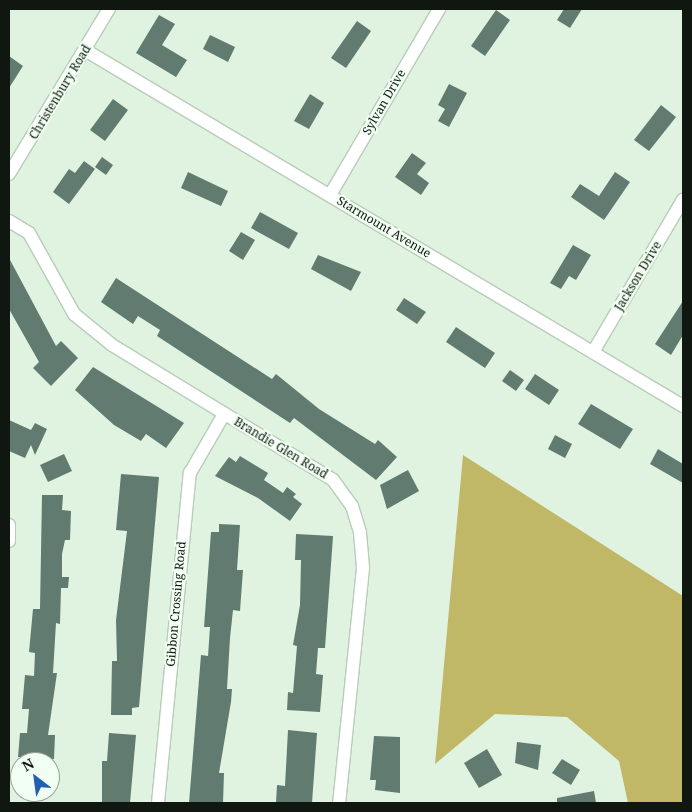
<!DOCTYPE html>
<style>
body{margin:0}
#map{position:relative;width:692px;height:812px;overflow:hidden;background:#dff3e0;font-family:"Noto Serif",serif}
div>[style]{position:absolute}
.forest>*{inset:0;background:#c0b867}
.building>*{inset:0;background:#617b71}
.roads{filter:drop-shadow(1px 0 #b8ccb9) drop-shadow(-1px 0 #b8ccb9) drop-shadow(0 1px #b8ccb9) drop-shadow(0 -1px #b8ccb9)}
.street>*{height:12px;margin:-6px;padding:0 6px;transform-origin:6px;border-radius:6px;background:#fff}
span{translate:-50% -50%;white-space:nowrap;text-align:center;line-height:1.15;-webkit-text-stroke:4.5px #f1fef2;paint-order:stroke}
.street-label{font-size:12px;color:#101711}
.frame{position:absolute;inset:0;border:10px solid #101711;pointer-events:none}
.north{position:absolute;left:10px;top:752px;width:50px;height:50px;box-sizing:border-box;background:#f1fef2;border:1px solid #97a298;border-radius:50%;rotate:330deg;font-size:14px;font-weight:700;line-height:20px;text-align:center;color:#101711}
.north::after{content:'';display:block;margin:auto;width:18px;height:22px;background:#215fb0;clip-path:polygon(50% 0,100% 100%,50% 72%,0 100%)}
</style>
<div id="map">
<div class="forest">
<i style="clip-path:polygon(463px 455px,683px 596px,683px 803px,628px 803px,619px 761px,567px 717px,495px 714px,435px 764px)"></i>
</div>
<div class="building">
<i style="clip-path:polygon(564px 9px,582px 9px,570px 28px,557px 20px)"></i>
<i style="clip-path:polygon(496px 10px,510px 20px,485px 56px,471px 46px)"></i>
<i style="clip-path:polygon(159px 15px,175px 24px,162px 45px,187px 60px,176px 77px,136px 53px)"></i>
<i style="clip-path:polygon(357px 21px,371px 31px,346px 68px,331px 58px)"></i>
<i style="clip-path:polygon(210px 35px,235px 47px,228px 62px,203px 49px)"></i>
<i style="clip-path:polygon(9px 56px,23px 66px,9px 88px)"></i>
<i style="clip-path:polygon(449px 84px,467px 93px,449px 127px,438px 121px,445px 109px,438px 105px)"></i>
<i style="clip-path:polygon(310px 94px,324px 103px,309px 129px,294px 121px)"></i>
<i style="clip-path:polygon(113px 99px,128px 110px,105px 141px,90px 130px)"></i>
<i style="clip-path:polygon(661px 105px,676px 117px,649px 151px,634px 140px)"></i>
<i style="clip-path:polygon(412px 153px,426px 163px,417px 174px,429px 183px,421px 195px,395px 177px)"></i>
<i style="clip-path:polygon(102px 157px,113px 165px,106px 175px,95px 167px)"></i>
<i style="clip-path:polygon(84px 161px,95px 169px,69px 204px,53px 192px,69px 169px,75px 173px)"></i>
<i style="clip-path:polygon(188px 172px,228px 191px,221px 206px,181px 188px)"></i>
<i style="clip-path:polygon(615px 172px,630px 182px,604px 220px,571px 197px,580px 184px,599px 196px)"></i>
<i style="clip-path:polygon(260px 212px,298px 233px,289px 249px,251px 228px)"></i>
<i style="clip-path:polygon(241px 232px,255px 240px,243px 260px,229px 251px)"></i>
<i style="clip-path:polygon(573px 245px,591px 255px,576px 280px,569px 276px,561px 289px,550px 283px)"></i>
<i style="clip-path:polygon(318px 255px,361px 272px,351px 291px,311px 269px)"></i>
<i style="clip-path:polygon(9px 258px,56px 346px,61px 341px,78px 358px,51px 386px,33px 368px,39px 362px,9px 309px)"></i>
<i style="clip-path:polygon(116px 278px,272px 379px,276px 374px,319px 409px,375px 444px,378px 440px,397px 457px,376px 480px,294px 418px,290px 423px,157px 336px,160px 330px,138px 316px,133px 324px,101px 302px)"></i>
<i style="clip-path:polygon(404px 298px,426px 312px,417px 324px,396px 310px)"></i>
<i style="clip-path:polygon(683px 301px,683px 335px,671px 355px,655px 344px)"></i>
<i style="clip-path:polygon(456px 327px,495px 353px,485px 368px,446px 342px)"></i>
<i style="clip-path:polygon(93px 367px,184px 423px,166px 448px,146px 434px,141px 441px,114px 425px,75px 390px)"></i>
<i style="clip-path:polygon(510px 370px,524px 380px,516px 391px,502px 381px)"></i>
<i style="clip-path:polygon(535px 374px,559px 390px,549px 405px,525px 389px)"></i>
<i style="clip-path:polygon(591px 404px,633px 429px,620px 449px,578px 424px)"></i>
<i style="clip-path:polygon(9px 420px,31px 430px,35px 423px,47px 429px,35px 455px,31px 445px,25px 458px,9px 451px)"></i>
<i style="clip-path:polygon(555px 435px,572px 444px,565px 458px,548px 449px)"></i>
<i style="clip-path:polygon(658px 449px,683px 464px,683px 483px,650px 464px)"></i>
<i style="clip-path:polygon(64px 454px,72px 471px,48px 482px,40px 465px)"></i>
<i style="clip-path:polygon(240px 456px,268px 473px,264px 480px,283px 493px,287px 487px,296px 494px,293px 497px,302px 504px,290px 521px,258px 498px,215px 476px,229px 457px,236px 462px)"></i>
<i style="clip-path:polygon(408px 470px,419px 491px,387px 509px,380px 485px)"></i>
<i style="clip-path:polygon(121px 474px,159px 477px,139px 707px,132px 708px,132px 715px,111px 715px,112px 661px,117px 661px,116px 620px,127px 531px,116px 530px)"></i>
<i style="clip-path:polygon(42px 495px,63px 495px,62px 510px,71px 511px,70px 540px,65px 540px,62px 554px,62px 577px,69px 577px,68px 588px,61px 588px,60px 624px,56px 623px,53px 673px,57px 673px,48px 735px,55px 735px,54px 759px,18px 757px,20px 733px,27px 733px,29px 709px,22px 709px,25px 675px,34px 676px,35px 653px,29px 652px,33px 609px,40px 609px)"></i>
<i style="clip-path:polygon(219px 524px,240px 525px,237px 570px,243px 570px,240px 611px,233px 610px,230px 638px,227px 689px,232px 689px,231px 702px,219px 773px,224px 773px,223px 803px,189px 803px,201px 655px,208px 656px,210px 627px,204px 627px,211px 532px,219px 532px)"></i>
<i style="clip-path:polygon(296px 534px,333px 536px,325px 648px,318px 648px,316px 674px,323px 675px,320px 712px,287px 710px,288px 692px,293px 693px,297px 646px,293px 645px,300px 605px,301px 560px,295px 560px)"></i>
<i style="clip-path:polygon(288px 730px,317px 733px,312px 803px,276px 803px,277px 785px,285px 786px)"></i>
<i style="clip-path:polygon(109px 733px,136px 735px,130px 803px,102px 803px,102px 761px,107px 761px)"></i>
<i style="clip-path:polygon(374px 736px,400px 737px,400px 793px,375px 790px,376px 780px,370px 780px)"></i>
<i style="clip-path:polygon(517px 742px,541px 745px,538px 770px,515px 763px)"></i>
<i style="clip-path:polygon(487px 749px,502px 775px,479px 788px,464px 763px)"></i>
<i style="clip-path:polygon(562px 759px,580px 770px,571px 785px,552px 773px)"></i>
<i style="clip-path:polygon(594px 791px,596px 803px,557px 803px,557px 798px)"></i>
</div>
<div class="roads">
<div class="street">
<i style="left:85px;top:50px;width:696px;rotate:30.77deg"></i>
<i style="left:9px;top:174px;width:193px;rotate:-58.8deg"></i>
<i style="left:330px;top:195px;width:216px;rotate:-59.6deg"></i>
<i style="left:9px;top:221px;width:23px;rotate:31deg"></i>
<i style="left:29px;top:233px;width:93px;rotate:60.9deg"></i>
<i style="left:74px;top:314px;width:49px;rotate:39.2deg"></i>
<i style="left:112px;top:345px;width:259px;rotate:31.4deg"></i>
<i style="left:333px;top:480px;width:32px;rotate:54deg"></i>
<i style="left:352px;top:506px;width:28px;rotate:73deg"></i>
<i style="left:360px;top:533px;width:35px;rotate:85deg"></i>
<i style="left:363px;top:568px;width:236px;rotate:95.8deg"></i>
<i style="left:593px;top:352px;width:177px;rotate:-59.4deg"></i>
<i style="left:9px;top:525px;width:16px;rotate:90deg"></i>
<i style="left:158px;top:803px;width:332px;rotate:-84.5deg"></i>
<i style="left:190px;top:473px;width:68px;rotate:-60deg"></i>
</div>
</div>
<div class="street-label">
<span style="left:60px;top:92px;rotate:-59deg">Christenbury Road</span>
<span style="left:384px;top:102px;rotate:-60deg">Sylvan Drive</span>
<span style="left:384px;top:227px;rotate:31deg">Starmount Avenue</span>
<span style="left:638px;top:276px;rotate:-59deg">Jackson Drive</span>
<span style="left:281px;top:448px;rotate:31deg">Brandie Glen Road</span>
<span style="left:176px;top:604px;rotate:-85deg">Gibbon Crossing Road</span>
</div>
<div class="frame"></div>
<div class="north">N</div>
</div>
